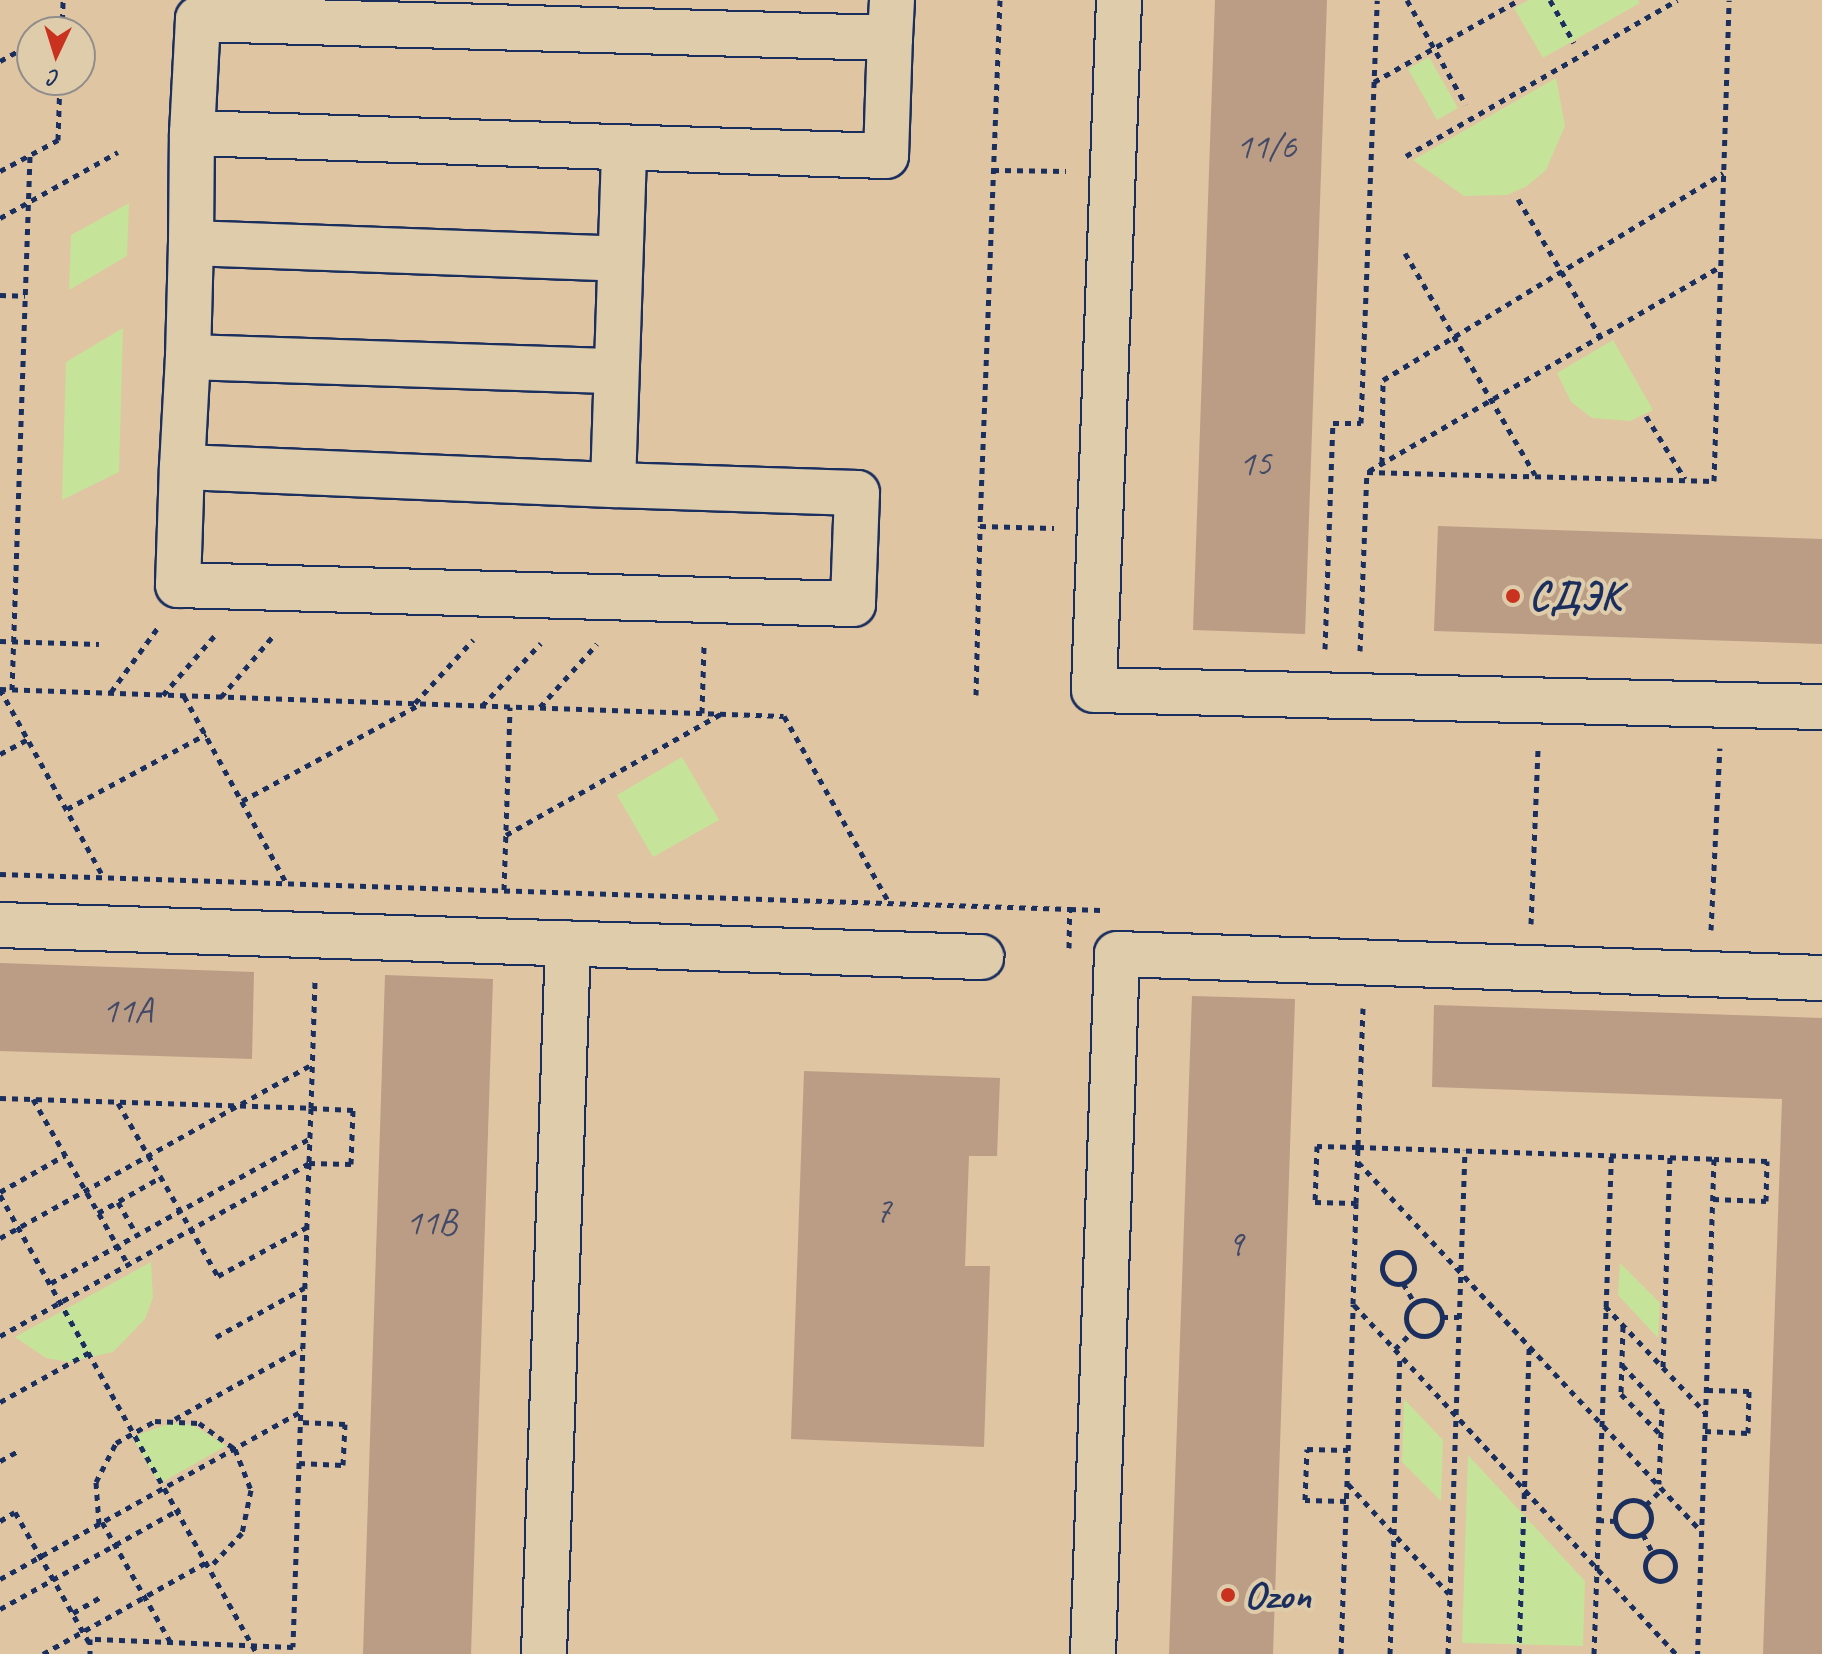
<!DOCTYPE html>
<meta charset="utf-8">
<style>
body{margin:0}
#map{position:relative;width:1822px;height:1654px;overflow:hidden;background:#dfc5a2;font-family:Caveat,sans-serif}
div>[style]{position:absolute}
.green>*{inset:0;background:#c6e39a}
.building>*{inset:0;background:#bb9d86}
.path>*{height:5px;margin-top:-2.5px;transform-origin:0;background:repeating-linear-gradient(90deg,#1b2f5e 0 6px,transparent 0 12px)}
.path>.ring{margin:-2.5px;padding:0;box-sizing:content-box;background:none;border:5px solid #1b2f5e;border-radius:50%}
.roads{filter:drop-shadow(2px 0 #1b2f5e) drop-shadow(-2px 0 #1b2f5e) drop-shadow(0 2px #1b2f5e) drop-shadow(0 -2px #1b2f5e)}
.minor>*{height:44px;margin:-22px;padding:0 22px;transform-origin:22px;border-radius:22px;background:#dfccaa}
.dots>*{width:22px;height:22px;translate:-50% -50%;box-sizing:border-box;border:4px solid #dfccaa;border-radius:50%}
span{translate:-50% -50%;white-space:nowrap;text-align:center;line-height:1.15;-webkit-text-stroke:8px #dfccaa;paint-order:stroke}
.number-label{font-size:36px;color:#434a68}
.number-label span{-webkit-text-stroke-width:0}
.poi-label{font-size:40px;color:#1b2f5e;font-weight:700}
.left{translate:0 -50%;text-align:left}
.north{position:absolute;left:16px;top:16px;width:80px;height:80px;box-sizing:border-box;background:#dfccaa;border:2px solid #918d8c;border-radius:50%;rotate:184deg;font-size:22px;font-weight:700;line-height:32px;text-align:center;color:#1b2f5e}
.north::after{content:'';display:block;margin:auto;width:28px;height:36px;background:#c8321e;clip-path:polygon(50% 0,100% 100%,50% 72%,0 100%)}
</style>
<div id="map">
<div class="green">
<i style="clip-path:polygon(1529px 0,1638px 0,1640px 3px,1543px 58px,1514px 8px)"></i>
<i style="clip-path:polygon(1429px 57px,1458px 108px,1437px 120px,1408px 69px)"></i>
<i style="clip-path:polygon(1556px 78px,1565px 126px,1546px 170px,1527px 186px,1507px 195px,1464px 196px,1413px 160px)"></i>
<i style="clip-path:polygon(129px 203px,127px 256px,69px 290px,71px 235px)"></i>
<i style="clip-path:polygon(123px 328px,119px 472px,62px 500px,66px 362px)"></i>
<i style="clip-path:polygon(1613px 340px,1653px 410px,1630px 421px,1592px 418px,1571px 402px,1557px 373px)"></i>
<i style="clip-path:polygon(682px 757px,719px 820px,653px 857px,617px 795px)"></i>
<i style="clip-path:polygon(151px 1262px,153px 1297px,145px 1319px,113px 1352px,69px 1362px,46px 1358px,15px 1337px)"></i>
<i style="clip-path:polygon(1620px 1263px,1660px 1303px,1658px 1338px,1618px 1295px)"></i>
<i style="clip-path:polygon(1404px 1399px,1443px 1440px,1441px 1501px,1402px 1462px)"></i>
<i style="clip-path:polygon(171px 1423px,193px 1425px,226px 1446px,159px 1484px,132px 1437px)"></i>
<i style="clip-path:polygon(1468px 1455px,1585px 1581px,1583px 1646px,1462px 1643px)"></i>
</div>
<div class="building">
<i style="clip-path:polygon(1215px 0,1327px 0,1305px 634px,1193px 630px)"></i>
<i style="clip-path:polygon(1438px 526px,1822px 539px,1822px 644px,1434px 631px)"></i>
<i style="clip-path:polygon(0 963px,254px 972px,252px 1059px,0 1051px)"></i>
<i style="clip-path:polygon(385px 975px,493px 979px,471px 1654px,363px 1654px)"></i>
<i style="clip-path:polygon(1192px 996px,1295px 999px,1273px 1654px,1169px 1654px)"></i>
<i style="clip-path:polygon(1434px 1005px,1822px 1018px,1822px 1654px,1763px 1654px,1782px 1099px,1432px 1087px)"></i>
<i style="clip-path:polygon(804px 1071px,1000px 1078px,997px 1156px,969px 1156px,965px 1266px,990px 1266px,984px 1447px,791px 1439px)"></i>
</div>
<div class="path">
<i style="left:1000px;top:0;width:526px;rotate:92.18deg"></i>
<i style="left:980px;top:526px;width:74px;rotate:1.5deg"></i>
<i style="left:1407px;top:0;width:120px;rotate:60.7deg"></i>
<i style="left:1550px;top:0;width:49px;rotate:60.8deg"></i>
<i style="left:62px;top:32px;width:32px;rotate:-88deg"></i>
<i style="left:0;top:61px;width:37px;rotate:-29deg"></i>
<i style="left:1374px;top:82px;width:167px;rotate:-29.5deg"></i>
<i style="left:1406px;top:156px;width:313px;rotate:-29.9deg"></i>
<i style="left:993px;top:170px;width:73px;rotate:0.8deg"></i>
<i style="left:0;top:171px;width:66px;rotate:-28.1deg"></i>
<i style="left:58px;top:140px;width:60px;rotate:-88.1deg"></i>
<i style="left:1518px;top:199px;width:160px;rotate:59.1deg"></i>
<i style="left:0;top:218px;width:135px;rotate:-29.2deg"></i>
<i style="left:1405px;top:253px;width:257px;rotate:59.6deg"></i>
<i style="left:0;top:295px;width:25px;rotate:2deg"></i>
<i style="left:1646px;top:416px;width:74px;rotate:58.2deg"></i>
<i style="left:1382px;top:463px;width:83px;rotate:-89.3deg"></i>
<i style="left:1383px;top:380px;width:398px;rotate:-31.3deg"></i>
<i style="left:1369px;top:471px;width:406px;rotate:-30.2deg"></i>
<i style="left:0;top:641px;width:99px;rotate:1.7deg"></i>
<i style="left:1325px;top:649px;width:226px;rotate:-88deg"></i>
<i style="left:1333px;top:423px;width:28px"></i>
<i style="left:1361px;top:423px;width:423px;rotate:-87.8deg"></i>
<i style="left:1360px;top:651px;width:179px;rotate:-87.8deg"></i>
<i style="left:1367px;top:472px;width:347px;rotate:1.5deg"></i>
<i style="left:1714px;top:481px;width:481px;rotate:-88.2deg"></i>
<i style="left:0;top:689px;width:784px;rotate:1.97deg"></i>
<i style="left:784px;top:716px;width:214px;rotate:60.6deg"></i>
<i style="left:0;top:689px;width:213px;rotate:61.2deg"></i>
<i style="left:12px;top:690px;width:535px;rotate:-88.07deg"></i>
<i style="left:111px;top:692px;width:82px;rotate:-54deg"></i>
<i style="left:163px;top:695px;width:81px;rotate:-49deg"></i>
<i style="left:976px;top:695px;width:169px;rotate:-88.6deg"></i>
<i style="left:184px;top:696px;width:212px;rotate:61.3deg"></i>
<i style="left:221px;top:697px;width:82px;rotate:-49.5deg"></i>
<i style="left:415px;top:703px;width:86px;rotate:-47.4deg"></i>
<i style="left:482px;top:706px;width:86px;rotate:-46.9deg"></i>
<i style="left:540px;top:707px;width:85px;rotate:-47.9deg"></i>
<i style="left:702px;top:713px;width:67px;rotate:-88.3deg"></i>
<i style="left:0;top:754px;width:32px;rotate:-28deg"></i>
<i style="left:242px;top:801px;width:204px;rotate:-28.5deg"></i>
<i style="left:67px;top:809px;width:158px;rotate:-28.3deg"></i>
<i style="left:506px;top:835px;width:247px;rotate:-29.4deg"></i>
<i style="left:0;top:874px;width:1071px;rotate:1.87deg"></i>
<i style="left:504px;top:890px;width:183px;rotate:-88.1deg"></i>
<i style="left:1531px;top:924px;width:178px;rotate:-87.7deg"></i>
<i style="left:1711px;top:930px;width:182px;rotate:-87.2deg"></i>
<i style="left:1069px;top:948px;width:39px;rotate:-89deg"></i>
<i style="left:1070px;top:909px;width:31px;rotate:2deg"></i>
<i style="left:1363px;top:1008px;width:139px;rotate:92.1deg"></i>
<i style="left:1358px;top:1147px;width:356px;rotate:1.9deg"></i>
<i style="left:1714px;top:1159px;width:495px;rotate:91.9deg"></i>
<i style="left:0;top:1098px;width:311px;rotate:1.8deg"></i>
<i style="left:311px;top:1108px;width:127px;rotate:-88.2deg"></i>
<i style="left:33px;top:1099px;width:190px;rotate:60.1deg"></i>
<i style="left:118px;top:1103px;width:200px;rotate:60deg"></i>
<i style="left:218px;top:1276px;width:102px;rotate:-28.8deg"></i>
<i style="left:1358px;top:1162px;width:504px;rotate:47.09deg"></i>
<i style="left:0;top:1192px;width:75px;rotate:-29.6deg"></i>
<i style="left:0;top:1195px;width:526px;rotate:60.75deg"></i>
<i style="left:1713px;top:1199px;width:53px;rotate:2.2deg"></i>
<i style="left:1766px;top:1201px;width:40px;rotate:-88.6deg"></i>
<i style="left:1767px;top:1161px;width:53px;rotate:-177.8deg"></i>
<i style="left:118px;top:1202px;width:38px;rotate:60deg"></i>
<i style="left:98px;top:1213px;width:73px;rotate:-29.7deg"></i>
<i style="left:0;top:1238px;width:357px;rotate:-29.1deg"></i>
<i class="ring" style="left:1382px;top:1252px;width:27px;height:27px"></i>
<i style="left:51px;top:1283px;width:295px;rotate:-29.2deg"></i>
<i style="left:1403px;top:1283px;width:22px;rotate:60deg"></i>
<i class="ring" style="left:1406px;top:1300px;width:31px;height:31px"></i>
<i style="left:1354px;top:1305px;width:475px;rotate:47.3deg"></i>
<i style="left:1605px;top:1306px;width:146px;rotate:46.7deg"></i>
<i style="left:1442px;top:1317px;width:17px"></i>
<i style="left:1623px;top:1326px;width:68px;rotate:91.7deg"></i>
<i style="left:1621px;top:1394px;width:57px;rotate:45.7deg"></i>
<i style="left:0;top:1336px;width:354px;rotate:-29.2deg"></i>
<i style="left:309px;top:1163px;width:42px;rotate:1.4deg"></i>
<i style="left:351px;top:1164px;width:54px;rotate:-87.9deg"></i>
<i style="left:353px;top:1110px;width:42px;rotate:-177.3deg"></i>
<i style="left:311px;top:1108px;width:55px;rotate:92.1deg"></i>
<i style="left:309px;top:1163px;width:484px;rotate:91.9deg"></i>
<i style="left:293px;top:1647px;width:203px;rotate:-177.7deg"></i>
<i style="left:90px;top:1639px;width:15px;rotate:90deg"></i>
<i style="left:216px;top:1337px;width:101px;rotate:-29.1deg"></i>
<i style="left:1395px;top:1349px;width:24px;rotate:-45deg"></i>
<i style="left:1622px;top:1365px;width:59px;rotate:47.1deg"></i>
<i style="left:1662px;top:1408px;width:76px;rotate:92.3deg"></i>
<i style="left:1663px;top:1367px;width:210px;rotate:-88.1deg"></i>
<i style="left:0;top:1402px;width:103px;rotate:-29.1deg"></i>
<i style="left:175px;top:1419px;width:145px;rotate:-29.2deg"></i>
<i style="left:1705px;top:1431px;width:43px;rotate:2.7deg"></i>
<i style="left:1748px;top:1433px;width:42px;rotate:-88.6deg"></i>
<i style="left:1749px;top:1391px;width:42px;rotate:-178.6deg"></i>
<i style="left:0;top:1461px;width:21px;rotate:-29deg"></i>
<i style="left:299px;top:1463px;width:44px;rotate:2.6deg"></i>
<i style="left:343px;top:1465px;width:41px;rotate:-87.2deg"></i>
<i style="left:345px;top:1424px;width:45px;rotate:-177.5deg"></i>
<i style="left:1348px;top:1484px;width:149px;rotate:47.4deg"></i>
<i class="ring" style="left:1615px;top:1500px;width:31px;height:31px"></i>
<i style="left:1346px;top:1501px;width:41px;rotate:-178.6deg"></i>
<i style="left:1305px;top:1500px;width:51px;rotate:-87.8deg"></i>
<i style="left:1307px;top:1449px;width:41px;rotate:1.4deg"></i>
<i style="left:1646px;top:1505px;width:23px;rotate:-45deg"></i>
<i style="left:1598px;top:1520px;width:16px;rotate:4deg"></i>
<i style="left:0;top:1521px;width:17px;rotate:-31deg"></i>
<i style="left:15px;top:1512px;width:150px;rotate:60.4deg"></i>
<i style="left:102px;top:1522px;width:137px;rotate:60.3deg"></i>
<i style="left:99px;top:1524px;width:42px;rotate:-94.1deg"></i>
<i style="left:96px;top:1482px;width:44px;rotate:-62.9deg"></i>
<i style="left:116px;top:1443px;width:45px;rotate:-29.4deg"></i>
<i style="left:155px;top:1421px;width:44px;rotate:2.6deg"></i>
<i style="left:199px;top:1423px;width:44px;rotate:35.8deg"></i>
<i style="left:235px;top:1449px;width:44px;rotate:68.7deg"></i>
<i style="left:251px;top:1490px;width:44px;rotate:101.8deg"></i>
<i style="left:242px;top:1533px;width:44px;rotate:133.2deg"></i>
<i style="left:1643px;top:1534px;width:20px;rotate:63deg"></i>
<i class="ring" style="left:1645px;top:1551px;width:25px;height:25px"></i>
<i style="left:0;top:1579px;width:343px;rotate:-29.1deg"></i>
<i style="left:0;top:1609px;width:206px;rotate:-29.1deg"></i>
<i style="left:73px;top:1613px;width:34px;rotate:-30deg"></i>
<i style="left:43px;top:1654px;width:190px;rotate:-29.3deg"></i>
<i style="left:1341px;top:1654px;width:350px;rotate:-88deg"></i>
<i style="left:1353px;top:1304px;width:101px;rotate:-88.3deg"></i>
<i style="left:1356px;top:1203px;width:56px;rotate:-88deg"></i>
<i style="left:1358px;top:1147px;width:41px;rotate:-178.6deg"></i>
<i style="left:1317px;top:1146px;width:56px;rotate:92deg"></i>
<i style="left:1315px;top:1202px;width:41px;rotate:1.4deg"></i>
<i style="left:1390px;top:1654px;width:299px;rotate:-88.1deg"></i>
<i style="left:1448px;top:1654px;width:504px;rotate:-88.07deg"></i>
<i style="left:1519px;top:1654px;width:309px;rotate:-88.1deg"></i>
<i style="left:1594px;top:1654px;width:499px;rotate:-88deg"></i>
</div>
<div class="roads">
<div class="minor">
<i style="left:1119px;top:0;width:690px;rotate:92.08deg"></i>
<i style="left:1094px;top:690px;width:728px;rotate:1.34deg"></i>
<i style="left:890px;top:38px;width:692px;rotate:-178.43deg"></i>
<i style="left:198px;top:19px;width:114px;rotate:93deg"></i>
<i style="left:192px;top:133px;width:694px;rotate:1.9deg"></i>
<i style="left:886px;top:156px;width:118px;rotate:-88.1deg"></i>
<i style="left:890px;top:38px;width:38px;rotate:-87deg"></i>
<i style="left:191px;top:243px;width:110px;rotate:-89.5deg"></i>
<i style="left:188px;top:357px;width:114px;rotate:-88.5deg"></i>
<i style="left:191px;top:243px;width:429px;rotate:2.1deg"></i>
<i style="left:182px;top:467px;width:110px;rotate:-86.9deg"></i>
<i style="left:188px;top:357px;width:428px;rotate:1.9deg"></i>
<i style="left:613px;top:485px;width:244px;rotate:1.9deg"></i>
<i style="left:857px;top:493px;width:111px;rotate:92.1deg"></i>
<i style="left:853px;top:604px;width:675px;rotate:-178.39deg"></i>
<i style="left:178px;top:585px;width:118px;rotate:-88.1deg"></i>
<i style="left:182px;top:467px;width:431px;rotate:2.4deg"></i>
<i style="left:613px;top:485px;width:337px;rotate:-88.1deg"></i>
<i style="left:0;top:925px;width:982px;rotate:1.87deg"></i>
<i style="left:544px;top:1654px;width:711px;rotate:-88.07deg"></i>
<i style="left:1093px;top:1654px;width:700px;rotate:-88.04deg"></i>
<i style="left:1117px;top:954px;width:705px;rotate:1.95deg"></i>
</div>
</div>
<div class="dots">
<i style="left:1513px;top:596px;background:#c8321e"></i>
<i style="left:1228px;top:1595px;background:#c8321e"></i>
</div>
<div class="number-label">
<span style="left:1266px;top:147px">11/6</span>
<span style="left:1255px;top:464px">15</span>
<span style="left:127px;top:1011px">11А</span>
<span style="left:883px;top:1211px">7</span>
<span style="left:431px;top:1223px">11В</span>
<span style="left:1235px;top:1244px">9</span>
</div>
<div class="poi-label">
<span class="left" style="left:1529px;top:596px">СДЭК</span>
<span class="left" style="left:1244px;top:1595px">Ozon</span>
</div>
<div class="north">С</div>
</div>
